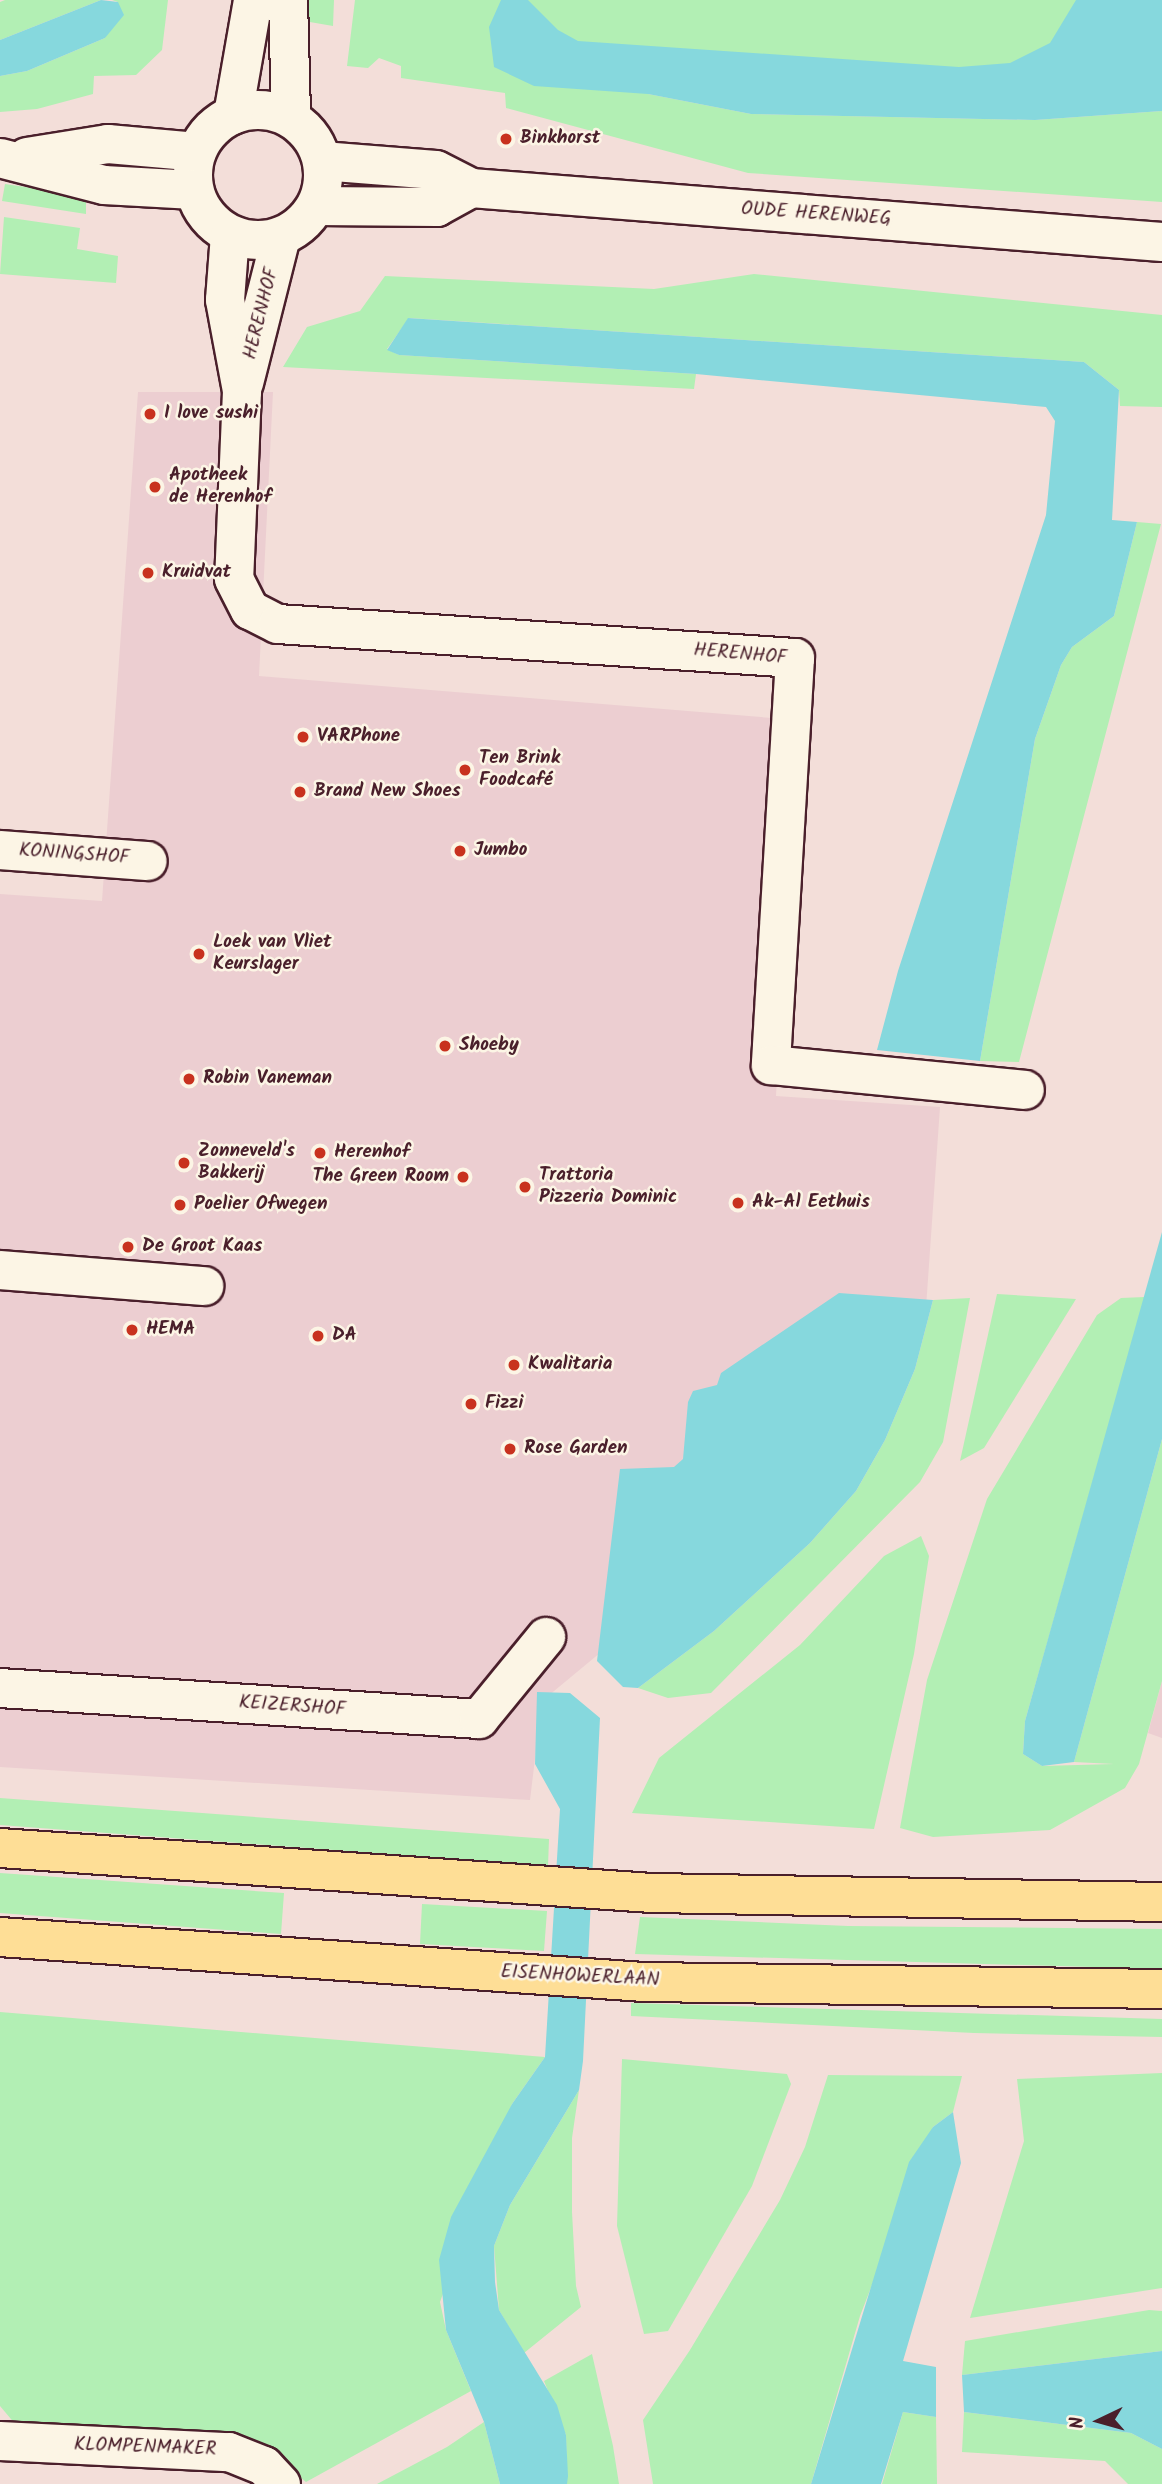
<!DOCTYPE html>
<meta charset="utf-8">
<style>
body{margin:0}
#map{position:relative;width:1162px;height:2484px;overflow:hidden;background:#f3ded9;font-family:Kalam,sans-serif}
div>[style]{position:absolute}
.built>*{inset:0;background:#ecced1}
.green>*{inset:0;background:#b2efb4}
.water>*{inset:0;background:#86d8dd}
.roads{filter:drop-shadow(2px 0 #4a1f2b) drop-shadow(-2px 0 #4a1f2b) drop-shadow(0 2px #4a1f2b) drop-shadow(0 -2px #4a1f2b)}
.minor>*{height:38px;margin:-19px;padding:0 19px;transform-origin:19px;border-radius:19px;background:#fcf5e5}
.minor>.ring{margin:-19px;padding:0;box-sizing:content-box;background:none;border:38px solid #fcf5e5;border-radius:50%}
.major>*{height:38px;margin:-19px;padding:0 19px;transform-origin:19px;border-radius:19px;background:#fede96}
.dots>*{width:19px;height:19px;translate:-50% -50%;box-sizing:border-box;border:4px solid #fcf5e5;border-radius:50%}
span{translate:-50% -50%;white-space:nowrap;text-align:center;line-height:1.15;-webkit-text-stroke:5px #fcf5e5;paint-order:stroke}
.poi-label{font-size:19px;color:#4a1f2b;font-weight:700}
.left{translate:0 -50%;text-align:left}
.right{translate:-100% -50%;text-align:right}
.street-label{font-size:19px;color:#4a1f2b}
.north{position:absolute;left:1064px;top:2386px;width:70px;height:70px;-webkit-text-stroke:5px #fcf5e5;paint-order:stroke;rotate:265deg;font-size:19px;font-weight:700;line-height:28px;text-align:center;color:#4a1f2b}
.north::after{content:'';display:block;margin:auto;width:24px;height:32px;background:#4a1f2b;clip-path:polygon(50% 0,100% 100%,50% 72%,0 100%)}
</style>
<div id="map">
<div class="built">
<i style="clip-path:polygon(138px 392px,273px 392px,259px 676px,797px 720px,776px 1096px,940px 1107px,926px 1308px,691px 1479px,612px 1643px,542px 1701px,530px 1800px,0 1767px,0 894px,102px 901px)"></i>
<i style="clip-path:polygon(1162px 1681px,1162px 1738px,1148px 1733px)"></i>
</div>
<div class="green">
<i style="clip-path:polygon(5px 0,101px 0,0 40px,0 2px)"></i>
<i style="clip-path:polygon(112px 0,168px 0,162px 50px,136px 75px,94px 76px,93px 94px,37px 109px,0 112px,0 76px,27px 71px,105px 38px,118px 2px)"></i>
<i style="clip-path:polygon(303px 0,334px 0,333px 26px,304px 21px)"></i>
<i style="clip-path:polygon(355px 0,1162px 0,1162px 84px,648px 94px,751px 114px,1035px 120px,1162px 111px,1162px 202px,748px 173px,506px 108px,505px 93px,401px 78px,401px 66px,379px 58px,368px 68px,347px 66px)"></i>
<i style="clip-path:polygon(5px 184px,86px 196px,86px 214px,2px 201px)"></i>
<i style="clip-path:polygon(4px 217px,80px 228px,77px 249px,118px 256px,116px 283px,0 274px)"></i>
<i style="clip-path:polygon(754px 274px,1162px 315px,1162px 407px,1120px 406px,1119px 390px,1084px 362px,409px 318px,387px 349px,399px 355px,696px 374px,694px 389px,283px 367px,307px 327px,360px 311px,385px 276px,654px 289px)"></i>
<i style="clip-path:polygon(1137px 522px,1161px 524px,1019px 1062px,980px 1061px,1035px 739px,1061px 665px,1072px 647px,1114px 616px)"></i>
<i style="clip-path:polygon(997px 1294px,1076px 1299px,984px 1448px,960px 1461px)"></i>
<i style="clip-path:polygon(1145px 1297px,1025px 1721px,1023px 1754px,1042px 1766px,1114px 1764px,1074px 1762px,1162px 1439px,1162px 1681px,1139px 1764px,1125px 1788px,1050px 1830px,933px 1837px,900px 1828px,927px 1680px,987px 1499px,1097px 1315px,1121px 1298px)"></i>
<i style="clip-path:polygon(970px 1298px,943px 1442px,920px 1482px,711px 1693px,668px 1698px,638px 1688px,714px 1631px,810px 1543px,856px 1491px,885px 1440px,915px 1369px,933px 1300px)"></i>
<i style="clip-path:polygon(921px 1536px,929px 1556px,914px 1654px,874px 1829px,632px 1813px,659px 1758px,800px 1645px,884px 1556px)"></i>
<i style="clip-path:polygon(0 1798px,549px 1839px,548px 1866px,0 1825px)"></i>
<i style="clip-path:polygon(0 1873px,284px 1893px,281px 1934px,0 1913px)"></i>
<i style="clip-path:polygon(422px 1904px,547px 1911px,544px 1951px,420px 1944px)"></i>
<i style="clip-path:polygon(640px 1917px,848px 1926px,1162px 1929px,1162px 1969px,635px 1954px)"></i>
<i style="clip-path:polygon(631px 2003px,1162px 2019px,1162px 2037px,974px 2033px,631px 2016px)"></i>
<i style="clip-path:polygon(0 2012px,545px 2057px,512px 2104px,440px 2302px,446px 2330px,471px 2391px,306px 2482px,265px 2448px,16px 2425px,0 2406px)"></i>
<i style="clip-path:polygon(622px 2059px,787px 2074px,791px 2084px,752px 2186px,668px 2331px,644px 2334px,617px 2226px)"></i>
<i style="clip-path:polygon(1162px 2073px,1162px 2288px,970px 2318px,1024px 2141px,1017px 2079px)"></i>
<i style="clip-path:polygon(828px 2075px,962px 2076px,953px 2112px,933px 2127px,860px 2316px,811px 2484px,653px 2484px,643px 2420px,690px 2350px,780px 2200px,805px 2147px)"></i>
<i style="clip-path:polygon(579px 2090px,572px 2138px,572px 2212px,576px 2286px,581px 2307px,524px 2353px,499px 2310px,494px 2246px,510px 2205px)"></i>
<i style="clip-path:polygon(1149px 2310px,1162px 2311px,1162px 2351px,962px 2375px,965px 2341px)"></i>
<i style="clip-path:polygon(592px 2354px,613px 2446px,619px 2484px,567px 2484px,566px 2435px,544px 2381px)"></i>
<i style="clip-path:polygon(903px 2412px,936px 2417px,937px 2484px,882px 2484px)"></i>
<i style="clip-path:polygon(964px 2412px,1131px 2433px,1162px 2449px,1162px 2484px,1128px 2484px,1105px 2461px,962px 2452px)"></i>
<i style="clip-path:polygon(484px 2422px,500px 2484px,377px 2484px,447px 2447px)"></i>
</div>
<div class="water">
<i style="clip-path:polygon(101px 0,118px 2px,124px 15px,105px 38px,27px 71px,0 76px,0 40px)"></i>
<i style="clip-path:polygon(501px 0,528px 0,558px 30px,578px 41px,959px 67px,1010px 63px,1050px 43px,1076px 0,1162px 0,1162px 111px,1035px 120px,751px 114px,648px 94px,534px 86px,494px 67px,489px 27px)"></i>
<i style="clip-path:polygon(408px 318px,1084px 362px,1119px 390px,1112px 520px,1137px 522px,1114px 616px,1072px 647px,1061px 665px,1035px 739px,980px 1061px,877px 1050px,898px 971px,1046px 515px,1055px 421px,1046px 407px,696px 374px,399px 355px,387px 350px)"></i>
<i style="clip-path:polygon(1162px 1232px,1162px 1439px,1074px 1762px,1042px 1766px,1023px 1754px,1025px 1721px)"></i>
<i style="clip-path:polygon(839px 1293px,933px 1300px,915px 1369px,885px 1440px,856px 1491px,810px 1543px,714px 1631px,638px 1688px,623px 1687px,597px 1661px,620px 1469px,674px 1467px,683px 1459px,688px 1402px,693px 1391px,717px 1385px,721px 1373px)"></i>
<i style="clip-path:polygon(537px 1692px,570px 1693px,600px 1718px,583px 2061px,579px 2090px,510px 2205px,494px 2246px,495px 2282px,499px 2310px,557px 2405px,566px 2435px,568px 2476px,567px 2484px,500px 2484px,484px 2422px,446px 2330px,439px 2260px,451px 2217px,512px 2104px,545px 2057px,560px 1809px,535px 1764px)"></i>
<i style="clip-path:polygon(953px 2112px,961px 2163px,903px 2361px,936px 2367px,936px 2417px,903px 2412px,881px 2484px,811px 2484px,909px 2162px,933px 2127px)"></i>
<i style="clip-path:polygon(1162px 2351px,1162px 2449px,1131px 2433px,964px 2412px,962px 2375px)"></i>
</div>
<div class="roads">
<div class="minor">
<i style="left:288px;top:0;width:118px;rotate:88.5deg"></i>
<i class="ring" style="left:193px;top:110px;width:92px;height:92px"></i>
<i style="left:233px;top:115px;width:117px;rotate:-80.1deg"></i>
<i style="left:27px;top:157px;width:82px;rotate:-9.1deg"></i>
<i style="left:108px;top:144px;width:89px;rotate:5.1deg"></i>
<i style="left:0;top:158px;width:107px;rotate:14.6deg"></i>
<i style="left:104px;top:185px;width:90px;rotate:3.2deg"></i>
<i style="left:322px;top:161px;width:114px;rotate:4.5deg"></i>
<i style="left:436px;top:170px;width:39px;rotate:27deg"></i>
<i style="left:471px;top:188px;width:693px;rotate:4.47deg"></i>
<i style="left:316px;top:206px;width:121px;rotate:0.5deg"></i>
<i style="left:437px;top:207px;width:39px;rotate:-29deg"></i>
<i style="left:230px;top:235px;width:65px;rotate:94.4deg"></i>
<i style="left:225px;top:300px;width:93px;rotate:79.4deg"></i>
<i style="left:242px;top:391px;width:188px;rotate:92.4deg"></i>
<i style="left:234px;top:579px;width:35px;rotate:63deg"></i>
<i style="left:250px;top:610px;width:31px;rotate:27deg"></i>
<i style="left:278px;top:624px;width:518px;rotate:3.76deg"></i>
<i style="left:795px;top:658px;width:408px;rotate:93.4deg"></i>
<i style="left:771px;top:1065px;width:255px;rotate:5.6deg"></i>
<i style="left:244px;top:383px;width:151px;rotate:-75.8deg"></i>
<i style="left:0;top:850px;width:148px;rotate:4.3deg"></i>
<i style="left:0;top:1270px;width:205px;rotate:4.5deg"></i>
<i style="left:0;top:1688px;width:480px;rotate:3.7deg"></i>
<i style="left:479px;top:1719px;width:106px;rotate:-50.7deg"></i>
<i style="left:0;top:2441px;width:229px;rotate:2.8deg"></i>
<i style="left:229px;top:2452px;width:38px;rotate:22deg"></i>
<i style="left:264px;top:2466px;width:25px;rotate:47deg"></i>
</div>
<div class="major">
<i style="left:0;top:1848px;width:654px;rotate:3.95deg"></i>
<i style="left:652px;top:1893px;width:510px;rotate:1.01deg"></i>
<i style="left:0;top:1937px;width:646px;rotate:4deg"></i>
<i style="left:644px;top:1982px;width:518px;rotate:0.77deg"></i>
</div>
</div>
<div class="dots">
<i style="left:506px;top:139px;background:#c8321e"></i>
<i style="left:150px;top:414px;background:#c8321e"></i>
<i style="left:155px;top:487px;background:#c8321e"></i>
<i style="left:148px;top:573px;background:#c8321e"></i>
<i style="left:303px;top:737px;background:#c8321e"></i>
<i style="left:465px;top:770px;background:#c8321e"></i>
<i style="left:300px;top:792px;background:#c8321e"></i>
<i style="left:460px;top:851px;background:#c8321e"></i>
<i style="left:199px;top:954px;background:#c8321e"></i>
<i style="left:445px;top:1046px;background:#c8321e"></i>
<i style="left:189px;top:1079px;background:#c8321e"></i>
<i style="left:320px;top:1153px;background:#c8321e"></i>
<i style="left:184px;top:1163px;background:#c8321e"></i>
<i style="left:463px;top:1177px;background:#c8321e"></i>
<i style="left:525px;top:1187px;background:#c8321e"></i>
<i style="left:738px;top:1203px;background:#c8321e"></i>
<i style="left:180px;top:1205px;background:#c8321e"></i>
<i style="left:128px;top:1247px;background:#c8321e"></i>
<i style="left:132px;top:1330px;background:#c8321e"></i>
<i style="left:318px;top:1336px;background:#c8321e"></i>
<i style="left:514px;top:1365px;background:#c8321e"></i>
<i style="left:471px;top:1404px;background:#c8321e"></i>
<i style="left:510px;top:1449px;background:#c8321e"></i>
</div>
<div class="poi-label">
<span class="left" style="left:520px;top:139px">Binkhorst</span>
<span class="left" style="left:164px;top:414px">I love sushi</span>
<span class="left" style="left:169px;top:487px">Apotheek<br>de Herenhof</span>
<span class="left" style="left:162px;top:573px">Kruidvat</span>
<span class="left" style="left:317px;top:737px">VARPhone</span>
<span class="left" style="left:479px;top:770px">Ten Brink<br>Foodcafé</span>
<span class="left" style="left:314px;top:792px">Brand New Shoes</span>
<span class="left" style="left:474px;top:851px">Jumbo</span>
<span class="left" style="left:213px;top:954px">Loek van Vliet<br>Keurslager</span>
<span class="left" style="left:459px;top:1046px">Shoeby</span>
<span class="left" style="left:203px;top:1079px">Robin Vaneman</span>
<span class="left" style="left:198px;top:1163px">Zonneveld's<br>Bakkerij</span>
<span class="left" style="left:334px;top:1153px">Herenhof</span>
<span class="left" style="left:539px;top:1187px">Trattoria<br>Pizzeria Dominic</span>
<span class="right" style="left:449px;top:1177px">The Green Room</span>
<span class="left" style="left:752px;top:1203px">Ak-Al Eethuis</span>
<span class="left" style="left:194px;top:1205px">Poelier Ofwegen</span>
<span class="left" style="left:142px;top:1247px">De Groot Kaas</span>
<span class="left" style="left:146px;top:1330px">HEMA</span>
<span class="left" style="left:332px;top:1336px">DA</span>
<span class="left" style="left:528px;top:1365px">Kwalitaria</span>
<span class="left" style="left:485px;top:1404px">Fizzi</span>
<span class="left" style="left:524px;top:1449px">Rose Garden</span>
</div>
<div class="street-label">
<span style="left:816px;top:215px;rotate:4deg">OUDE HERENWEG</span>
<span style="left:262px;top:314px;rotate:-76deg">HERENHOF</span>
<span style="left:740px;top:655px;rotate:5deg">HERENHOF</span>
<span style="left:74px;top:855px;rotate:4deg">KONINGSHOF</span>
<span style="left:292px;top:1707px;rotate:4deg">KEIZERSHOF</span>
<span style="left:580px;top:1977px;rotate:3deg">EISENHOWERLAAN</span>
<span style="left:145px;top:2448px;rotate:2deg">KLOMPENMAKER</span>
</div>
<div class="north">N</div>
</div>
